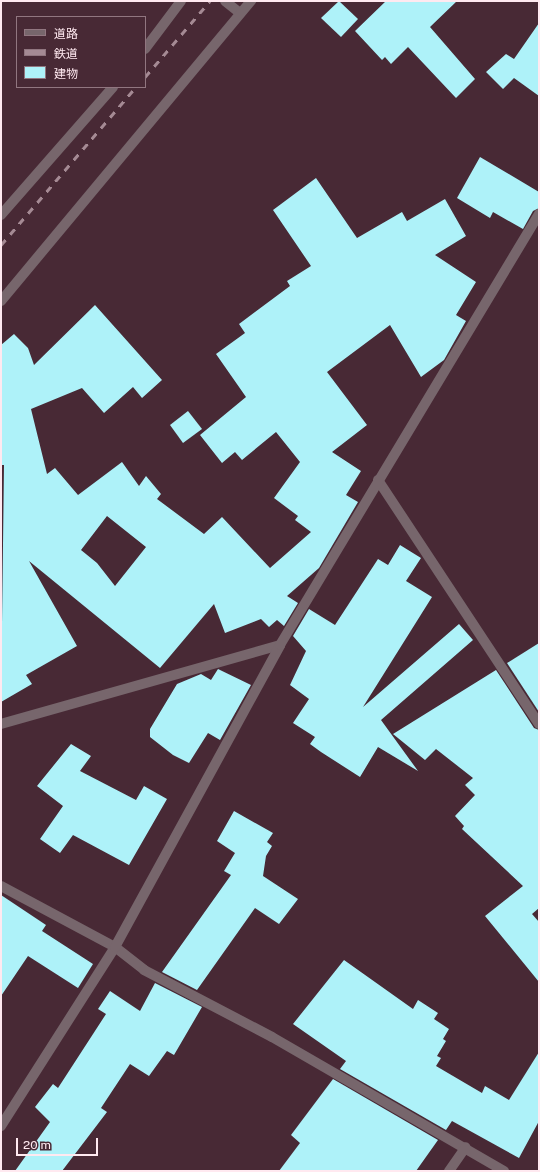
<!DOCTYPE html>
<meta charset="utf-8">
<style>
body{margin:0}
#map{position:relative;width:540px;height:1172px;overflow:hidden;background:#482935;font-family:"Public Sans","Noto Sans JP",sans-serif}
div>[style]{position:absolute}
.building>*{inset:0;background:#aef2f9}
.minor>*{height:10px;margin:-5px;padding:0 5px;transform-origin:5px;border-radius:5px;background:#77666c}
.rail>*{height:3px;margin-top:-1.5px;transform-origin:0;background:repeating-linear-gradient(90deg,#a58a94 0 7px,transparent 0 14px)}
span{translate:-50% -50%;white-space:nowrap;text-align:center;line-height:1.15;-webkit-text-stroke:4px #482935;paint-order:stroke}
.frame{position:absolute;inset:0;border:2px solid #ffe9f0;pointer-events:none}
.legend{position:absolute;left:16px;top:16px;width:130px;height:72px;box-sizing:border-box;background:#482935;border:1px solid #917680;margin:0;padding:5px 7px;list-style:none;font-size:12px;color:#ffe9f0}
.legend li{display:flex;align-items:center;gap:8px;height:20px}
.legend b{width:20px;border:1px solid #917680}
.scale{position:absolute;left:16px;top:1138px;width:82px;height:18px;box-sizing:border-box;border:2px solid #ffe9f0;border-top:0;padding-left:5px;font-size:12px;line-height:14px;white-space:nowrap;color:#ffe9f0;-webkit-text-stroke:3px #482935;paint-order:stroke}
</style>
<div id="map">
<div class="building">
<i style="clip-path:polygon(339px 1px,358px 19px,341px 37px,321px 18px)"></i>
<i style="clip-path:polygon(386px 1px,457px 1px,430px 27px,475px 79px,456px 98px,408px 47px,391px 64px,385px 57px,382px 60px,355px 31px)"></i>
<i style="clip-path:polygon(539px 23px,539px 96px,514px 78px,503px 89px,486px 72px,506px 54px,514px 59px)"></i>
<i style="clip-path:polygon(480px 157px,539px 192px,539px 208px,533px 211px,523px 229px,493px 212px,490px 218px,457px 198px)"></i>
<i style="clip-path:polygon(evenodd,316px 178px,357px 238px,402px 212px,407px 221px,445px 199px,466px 236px,435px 255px,476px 282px,456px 315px,466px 321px,444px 360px,421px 377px,390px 325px,327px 372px,367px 425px,332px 452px,361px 471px,346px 495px,358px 502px,319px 568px,287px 596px,298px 603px,284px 626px,277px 620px,269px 627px,261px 619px,225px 633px,214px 604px,160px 668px,29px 561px,77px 646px,26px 675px,32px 684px,1px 702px,4px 465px,1px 465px,1px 345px,14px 334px,28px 348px,34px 365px,95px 305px,162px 380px,142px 398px,133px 387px,104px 413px,82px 388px,31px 409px,47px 474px,55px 468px,78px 495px,122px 462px,139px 486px,146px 476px,161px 494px,157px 499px,204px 534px,222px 517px,270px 568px,311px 532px,295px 520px,298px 516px,274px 498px,300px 462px,276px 432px,242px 460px,235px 452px,222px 463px,200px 435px,246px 397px,216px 354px,245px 333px,239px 324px,290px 286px,287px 281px,311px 266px,273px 210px,316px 178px,107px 516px,146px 547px,115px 586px,97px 563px,81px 550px,107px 516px)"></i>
<i style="clip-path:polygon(188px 411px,202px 429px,183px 443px,170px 425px)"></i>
<i style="clip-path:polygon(400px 545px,421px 558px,406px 581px,432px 597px,363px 707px,459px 624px,473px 640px,381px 720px,418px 771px,378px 747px,360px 777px,321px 752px,310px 744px,315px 737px,293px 723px,309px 699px,290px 685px,306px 651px,293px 636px,309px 609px,335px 625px,378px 559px,388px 565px)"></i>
<i style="clip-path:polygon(539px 643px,539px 712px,507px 663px)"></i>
<i style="clip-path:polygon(218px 669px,251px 685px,220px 740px,208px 733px,189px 763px,173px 755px,150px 737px,150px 729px,177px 684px,201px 674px,211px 680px)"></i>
<i style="clip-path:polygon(496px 670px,534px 728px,539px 730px,539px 908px,532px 914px,539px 922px,539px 982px,485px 916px,523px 886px,462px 829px,464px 826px,455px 816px,475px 795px,465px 785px,473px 778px,436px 749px,425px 760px,393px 734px)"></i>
<i style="clip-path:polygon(71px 744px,91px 756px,80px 771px,136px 800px,144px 786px,167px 799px,129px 865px,73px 835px,60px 853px,40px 839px,63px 806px,37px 786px)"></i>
<i style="clip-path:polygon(234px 811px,273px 833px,267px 842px,272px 846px,266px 856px,263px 876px,298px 899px,279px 924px,255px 908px,197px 990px,162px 972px,231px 875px,224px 871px,235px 853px,217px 841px)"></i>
<i style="clip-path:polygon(1px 895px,46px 925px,42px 931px,93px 964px,78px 988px,28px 956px,1px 996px)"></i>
<i style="clip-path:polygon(344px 960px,413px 1009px,418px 1000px,438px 1013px,434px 1019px,449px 1029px,443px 1039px,446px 1041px,437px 1056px,441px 1058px,436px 1066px,482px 1093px,485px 1086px,509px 1100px,539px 1052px,539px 1121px,519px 1158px,452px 1121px,446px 1130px,340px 1069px,346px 1061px,293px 1024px)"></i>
<i style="clip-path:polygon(155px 983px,202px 1007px,174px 1055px,167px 1051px,149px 1076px,130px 1064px,101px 1108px,107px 1112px,62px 1171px,15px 1171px,50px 1122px,35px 1107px,53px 1084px,58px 1088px,106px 1014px,98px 1009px,110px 991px,140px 1011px)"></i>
<i style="clip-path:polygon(333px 1079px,438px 1140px,416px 1171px,279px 1171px,300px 1143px,291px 1135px)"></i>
</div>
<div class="minor">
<i style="left:225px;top:1px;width:19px;rotate:39deg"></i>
<i style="left:145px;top:49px;width:60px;rotate:-53.1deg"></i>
<i style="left:1px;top:215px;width:170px;rotate:-48.8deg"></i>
<i style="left:1px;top:301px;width:391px;rotate:-50.2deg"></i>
<i style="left:378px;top:480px;width:292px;rotate:56.6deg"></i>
<i style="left:1px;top:724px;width:290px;rotate:-15.8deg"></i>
<i style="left:1px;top:886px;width:129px;rotate:28.2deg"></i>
<i style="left:115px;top:947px;width:37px;rotate:38deg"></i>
<i style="left:144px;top:970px;width:144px;rotate:27.6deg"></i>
<i style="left:272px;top:1037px;width:268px;rotate:30deg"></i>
<i style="left:1px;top:1126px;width:212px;rotate:-57.5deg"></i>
<i style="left:115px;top:947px;width:344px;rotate:-61.3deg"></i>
<i style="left:280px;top:645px;width:503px;rotate:-59deg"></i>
<i style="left:449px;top:1171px;width:29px;rotate:-55deg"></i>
</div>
<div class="rail">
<i style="left:145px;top:77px;width:100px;rotate:-49.5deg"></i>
<i style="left:1px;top:245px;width:208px;rotate:-49.5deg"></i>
</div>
<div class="frame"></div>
<ul class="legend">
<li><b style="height:5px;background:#77666c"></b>道路</li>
<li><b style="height:5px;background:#a58a94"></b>鉄道</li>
<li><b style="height:11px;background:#aef2f9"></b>建物</li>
</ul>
<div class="scale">20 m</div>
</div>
